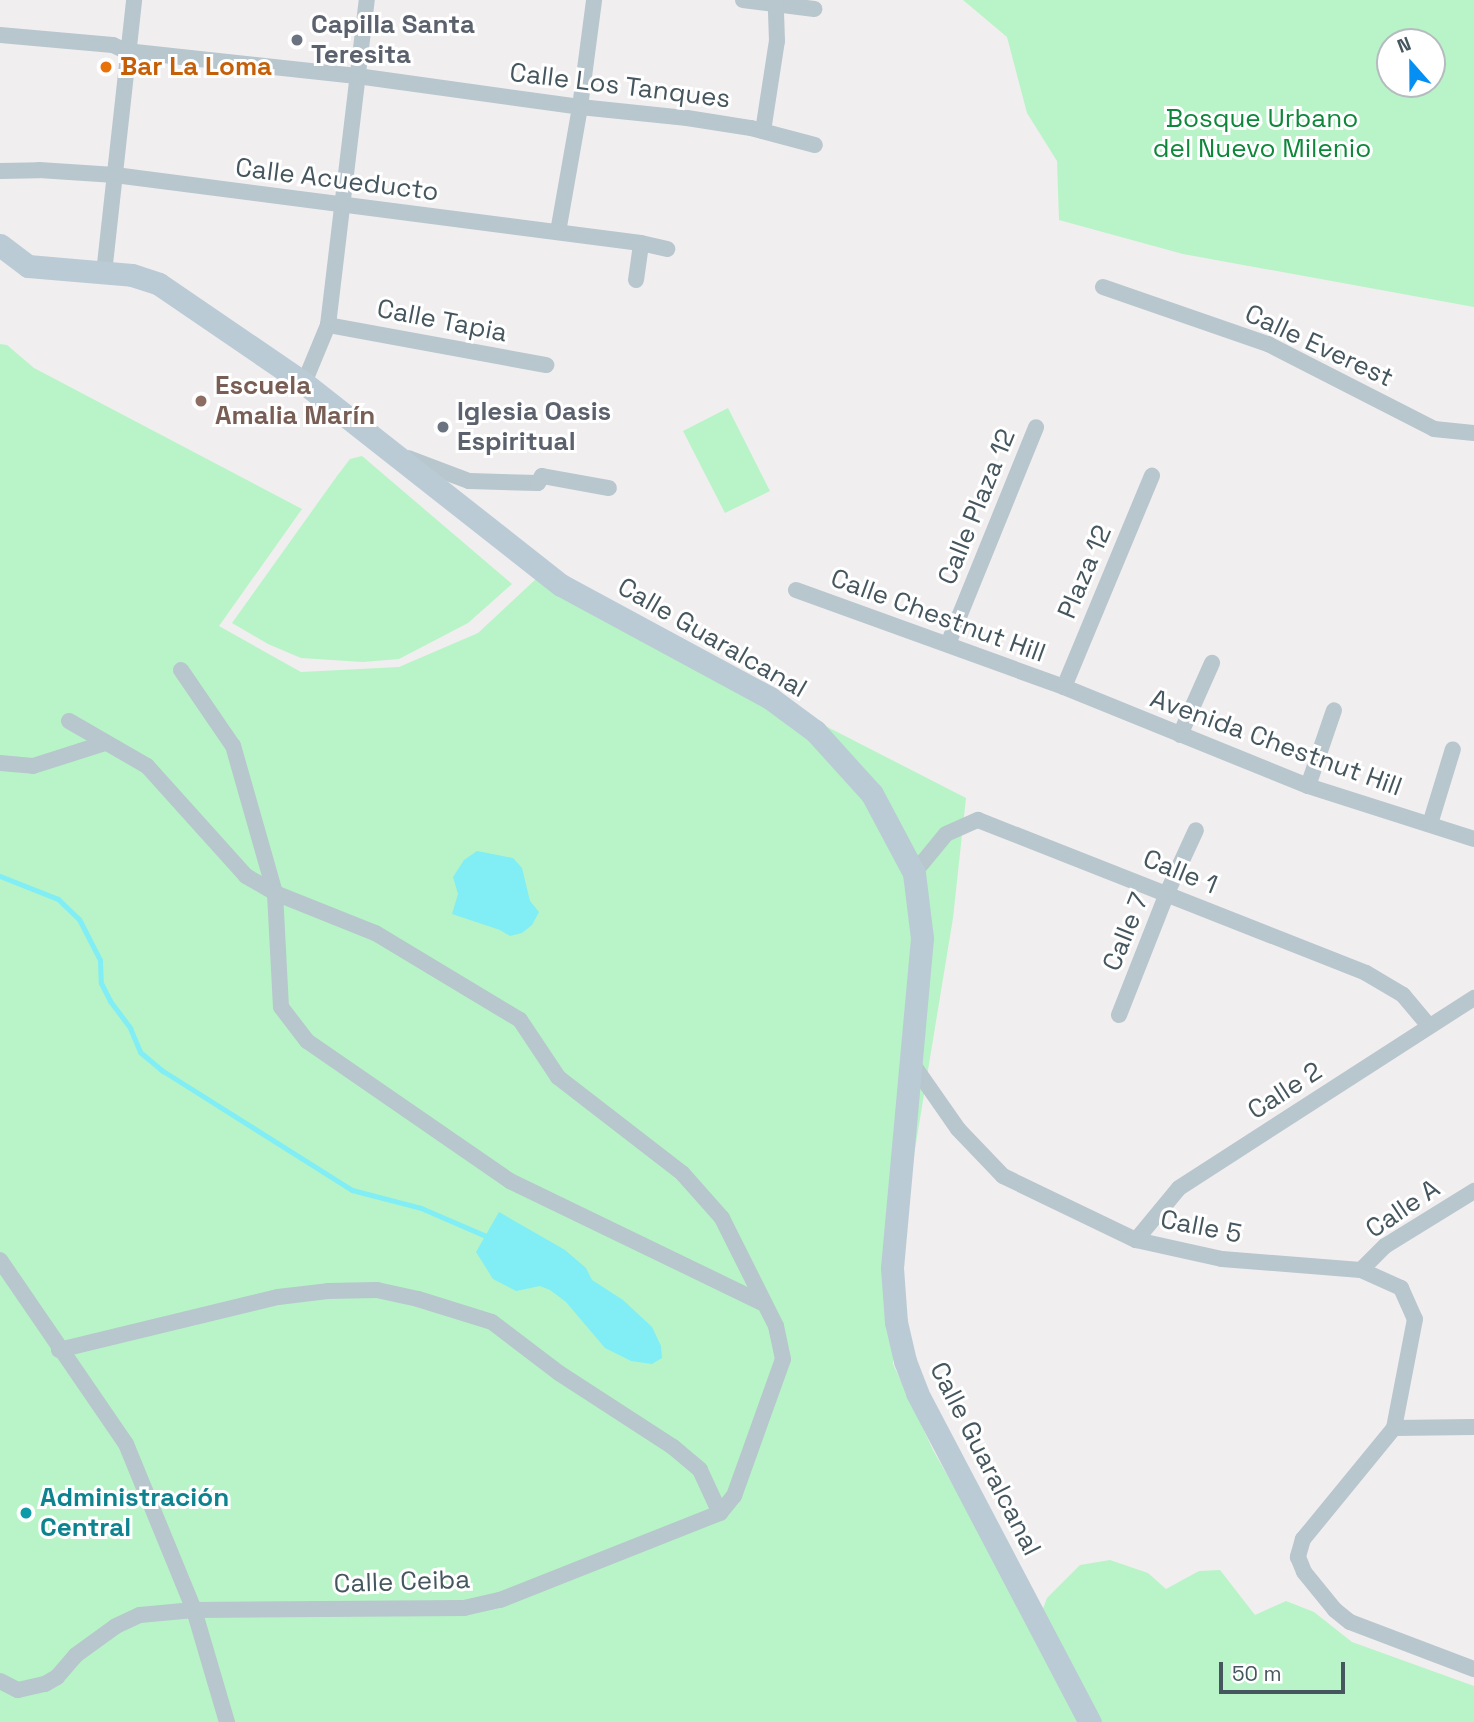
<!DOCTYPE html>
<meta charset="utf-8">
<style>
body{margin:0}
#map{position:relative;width:1474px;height:1722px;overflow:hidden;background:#f1eeef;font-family:"Space Grotesk",sans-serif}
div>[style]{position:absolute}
.green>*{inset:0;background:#b8f4c7}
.water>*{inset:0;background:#81edf5}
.stream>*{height:5px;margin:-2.5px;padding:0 2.5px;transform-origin:2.5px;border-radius:2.5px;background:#81edf5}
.street>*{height:16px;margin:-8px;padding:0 8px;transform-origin:8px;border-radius:8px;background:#b8c6cd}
.secondary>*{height:23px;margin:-11.5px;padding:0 11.5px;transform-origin:11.5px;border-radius:11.5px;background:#bacbd5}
.dots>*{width:19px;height:19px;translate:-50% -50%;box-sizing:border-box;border:4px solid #fff;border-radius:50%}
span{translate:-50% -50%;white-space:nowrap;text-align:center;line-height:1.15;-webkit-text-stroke:6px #fff;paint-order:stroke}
.worship-label{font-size:26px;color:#5b616d;font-weight:700}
.left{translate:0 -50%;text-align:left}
.food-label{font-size:26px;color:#c56008;font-weight:700}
.street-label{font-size:26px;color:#45565e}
.park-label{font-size:26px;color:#0d8739}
.education-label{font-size:26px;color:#785e54;font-weight:700}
.culture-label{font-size:26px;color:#0d838f;font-weight:700}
.north{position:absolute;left:1376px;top:28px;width:70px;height:70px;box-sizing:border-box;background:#fff;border:2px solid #b5bbbf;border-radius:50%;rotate:339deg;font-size:19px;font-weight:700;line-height:28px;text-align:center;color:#45565e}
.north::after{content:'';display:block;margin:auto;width:24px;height:32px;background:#068ff3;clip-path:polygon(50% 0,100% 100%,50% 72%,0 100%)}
.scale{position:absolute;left:1219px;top:1662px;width:126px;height:32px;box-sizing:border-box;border:4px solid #45565e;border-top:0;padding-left:9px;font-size:21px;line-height:24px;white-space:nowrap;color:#45565e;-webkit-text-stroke:5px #fff;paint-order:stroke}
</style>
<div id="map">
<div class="green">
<i style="clip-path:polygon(evenodd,963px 0,1474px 0,1474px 307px,1183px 254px,1059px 220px,1057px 161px,1027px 113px,1007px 37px,963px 0,1390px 42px,1432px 42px,1432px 84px,1390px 84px,1390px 42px)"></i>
<i style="clip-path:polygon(0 344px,7px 345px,34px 368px,302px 509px,219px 626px,301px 672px,399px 667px,478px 633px,537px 578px,966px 798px,953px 918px,894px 1277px,893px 1364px,933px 1450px,1035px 1630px,1047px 1598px,1080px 1565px,1110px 1560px,1148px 1573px,1166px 1589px,1199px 1571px,1220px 1570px,1255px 1615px,1286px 1601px,1314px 1612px,1352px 1642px,1474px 1686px,1474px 1722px,0 1722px)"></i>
<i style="clip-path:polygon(728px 408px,770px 491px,725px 513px,683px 431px)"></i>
<i style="clip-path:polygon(362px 456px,512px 584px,468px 623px,399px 659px,363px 662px,301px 658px,268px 644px,232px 623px,337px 476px,350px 459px)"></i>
</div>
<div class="water">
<i style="clip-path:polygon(477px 851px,513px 858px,522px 868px,530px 901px,539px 912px,532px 925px,522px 933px,510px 936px,500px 930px,452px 914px,458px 894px,453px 877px,464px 860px)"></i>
<i style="clip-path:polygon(499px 1212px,565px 1250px,586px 1268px,592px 1280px,623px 1300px,652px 1327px,661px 1346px,662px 1358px,652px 1364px,631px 1361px,605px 1348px,566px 1302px,550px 1290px,540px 1286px,516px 1291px,493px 1279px,476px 1252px)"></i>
</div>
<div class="stream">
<i style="left:0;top:876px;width:62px;rotate:21.6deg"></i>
<i style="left:58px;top:899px;width:29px;rotate:44deg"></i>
<i style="left:79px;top:919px;width:46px;rotate:62.9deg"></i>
<i style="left:100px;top:960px;width:23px;rotate:88deg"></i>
<i style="left:101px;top:983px;width:20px;rotate:63deg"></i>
<i style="left:110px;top:1001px;width:34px;rotate:53deg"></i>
<i style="left:130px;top:1028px;width:26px;rotate:67deg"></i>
<i style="left:140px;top:1052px;width:30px;rotate:40deg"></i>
<i style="left:163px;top:1071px;width:223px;rotate:32.2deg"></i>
<i style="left:352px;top:1190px;width:71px;rotate:14.6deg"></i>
<i style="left:421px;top:1208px;width:71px;rotate:23.3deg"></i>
</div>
<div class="street">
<i style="left:743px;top:0;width:72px;rotate:7.2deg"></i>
<i style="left:0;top:35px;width:113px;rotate:5.1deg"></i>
<i style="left:113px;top:45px;width:14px;rotate:25deg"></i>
<i style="left:126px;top:51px;width:232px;rotate:6.2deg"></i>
<i style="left:357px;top:76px;width:225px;rotate:7.9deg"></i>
<i style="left:580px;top:107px;width:108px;rotate:5.9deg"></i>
<i style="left:687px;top:118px;width:65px;rotate:8.9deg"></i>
<i style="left:751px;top:128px;width:66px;rotate:14.9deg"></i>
<i style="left:763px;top:131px;width:91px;rotate:-81.2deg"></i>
<i style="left:777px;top:41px;width:37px;rotate:-92deg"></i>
<i style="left:0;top:171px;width:39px;rotate:-1deg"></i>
<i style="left:39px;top:170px;width:76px;rotate:3.8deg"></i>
<i style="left:115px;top:175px;width:530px;rotate:7.37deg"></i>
<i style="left:641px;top:243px;width:27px;rotate:13deg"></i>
<i style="left:558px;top:232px;width:127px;rotate:-80deg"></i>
<i style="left:580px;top:107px;width:108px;rotate:-82.5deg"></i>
<i style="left:104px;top:273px;width:275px;rotate:-83.7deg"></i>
<i style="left:636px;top:280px;width:37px;rotate:-82deg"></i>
<i style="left:1103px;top:287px;width:175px;rotate:19.1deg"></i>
<i style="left:1268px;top:344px;width:186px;rotate:27.1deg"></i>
<i style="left:1434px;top:429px;width:40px;rotate:5.7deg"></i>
<i style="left:328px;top:325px;width:222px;rotate:10.4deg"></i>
<i style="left:304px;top:383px;width:63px;rotate:-67.5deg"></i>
<i style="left:328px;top:325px;width:327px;rotate:-83.2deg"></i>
<i style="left:408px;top:458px;width:65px;rotate:20.7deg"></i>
<i style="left:469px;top:481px;width:69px;rotate:1.7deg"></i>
<i style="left:538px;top:483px;width:8px;rotate:-60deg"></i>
<i style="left:542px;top:476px;width:68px;rotate:10.2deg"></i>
<i style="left:796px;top:590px;width:285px;rotate:19.9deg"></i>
<i style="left:1064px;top:687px;width:263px;rotate:22.1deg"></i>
<i style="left:1308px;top:786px;width:174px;rotate:17.7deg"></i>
<i style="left:948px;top:644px;width:234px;rotate:-67.9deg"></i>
<i style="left:1064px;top:687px;width:229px;rotate:-67.4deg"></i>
<i style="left:69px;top:721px;width:90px;rotate:30deg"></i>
<i style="left:147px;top:766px;width:148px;rotate:48deg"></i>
<i style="left:246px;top:876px;width:34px;rotate:30deg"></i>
<i style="left:275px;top:893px;width:114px;rotate:87deg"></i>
<i style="left:281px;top:1007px;width:43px;rotate:52.6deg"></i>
<i style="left:307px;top:1041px;width:247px;rotate:34.6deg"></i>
<i style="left:510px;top:1181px;width:282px;rotate:25.8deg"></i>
<i style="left:1180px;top:735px;width:79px;rotate:-66deg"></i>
<i style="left:0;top:763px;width:33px;rotate:5deg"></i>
<i style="left:33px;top:766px;width:76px;rotate:-17.7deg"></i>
<i style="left:1308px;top:786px;width:80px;rotate:-71.1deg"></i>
<i style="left:1430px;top:824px;width:78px;rotate:-73deg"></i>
<i style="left:914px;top:873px;width:50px;rotate:-50.6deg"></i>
<i style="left:946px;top:834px;width:35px;rotate:-24deg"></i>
<i style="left:978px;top:820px;width:417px;rotate:21.5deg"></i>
<i style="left:1366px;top:973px;width:43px;rotate:30.7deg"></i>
<i style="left:1403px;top:995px;width:40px;rotate:50deg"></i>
<i style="left:1119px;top:1015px;width:131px;rotate:-68.5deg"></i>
<i style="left:1167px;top:893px;width:69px;rotate:-65.3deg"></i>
<i style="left:912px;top:1063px;width:80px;rotate:55.1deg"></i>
<i style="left:958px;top:1129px;width:65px;rotate:46.2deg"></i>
<i style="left:1003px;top:1176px;width:148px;rotate:25.7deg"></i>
<i style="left:1136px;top:1240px;width:88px;rotate:12.5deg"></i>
<i style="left:1222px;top:1259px;width:139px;rotate:4.5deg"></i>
<i style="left:1361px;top:1270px;width:44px;rotate:24.2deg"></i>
<i style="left:1401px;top:1288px;width:34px;rotate:66deg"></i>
<i style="left:1415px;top:1319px;width:111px;rotate:100.9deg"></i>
<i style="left:1394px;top:1428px;width:144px;rotate:129.3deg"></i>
<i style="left:1303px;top:1539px;width:19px;rotate:106deg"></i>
<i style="left:1298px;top:1557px;width:16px;rotate:68deg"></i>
<i style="left:1304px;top:1572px;width:49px;rotate:50.8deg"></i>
<i style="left:1335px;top:1610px;width:19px;rotate:39deg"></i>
<i style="left:1350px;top:1622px;width:133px;rotate:20.8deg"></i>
<i style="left:1136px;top:1240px;width:67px;rotate:-50.4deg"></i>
<i style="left:1179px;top:1188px;width:351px;rotate:-32.8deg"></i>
<i style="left:0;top:1260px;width:223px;rotate:55.6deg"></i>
<i style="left:126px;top:1444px;width:179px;rotate:67.7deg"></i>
<i style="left:194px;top:1610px;width:117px;rotate:73.6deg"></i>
<i style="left:1361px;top:1270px;width:34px;rotate:-45deg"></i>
<i style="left:1385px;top:1246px;width:105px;rotate:-31.7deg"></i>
<i style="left:59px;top:1350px;width:225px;rotate:-13.6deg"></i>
<i style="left:278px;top:1297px;width:50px;rotate:-6.8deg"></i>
<i style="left:328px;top:1291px;width:49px;rotate:-1.2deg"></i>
<i style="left:377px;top:1290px;width:42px;rotate:12.4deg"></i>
<i style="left:418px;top:1299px;width:77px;rotate:17.3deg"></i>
<i style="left:492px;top:1322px;width:84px;rotate:37.3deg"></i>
<i style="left:559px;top:1373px;width:136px;rotate:33deg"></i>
<i style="left:673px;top:1447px;width:35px;rotate:40deg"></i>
<i style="left:700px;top:1470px;width:47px;rotate:65.1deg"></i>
<i style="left:1394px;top:1428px;width:80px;rotate:-0.7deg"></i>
<i style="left:0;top:1681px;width:20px;rotate:27deg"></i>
<i style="left:18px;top:1690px;width:28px;rotate:-13deg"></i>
<i style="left:45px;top:1684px;width:14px;rotate:-30deg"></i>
<i style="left:57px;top:1677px;width:29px;rotate:-49deg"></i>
<i style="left:76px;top:1655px;width:49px;rotate:-35.9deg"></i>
<i style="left:116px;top:1626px;width:26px;rotate:-25deg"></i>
<i style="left:140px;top:1615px;width:54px;rotate:-5.3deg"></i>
<i style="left:194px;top:1610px;width:270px;rotate:-0.4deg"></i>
<i style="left:464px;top:1608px;width:37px;rotate:-13deg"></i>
<i style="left:500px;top:1600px;width:237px;rotate:-21.6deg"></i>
<i style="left:720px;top:1513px;width:22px;rotate:-51deg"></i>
<i style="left:734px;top:1496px;width:145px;rotate:-70.3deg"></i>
<i style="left:783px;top:1359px;width:34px;rotate:-102deg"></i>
<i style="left:776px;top:1326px;width:121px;rotate:-116.6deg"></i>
<i style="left:722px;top:1218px;width:60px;rotate:-131.6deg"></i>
<i style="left:682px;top:1173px;width:157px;rotate:-142.3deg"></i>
<i style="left:558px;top:1077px;width:69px;rotate:-123.7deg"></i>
<i style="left:520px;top:1020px;width:169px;rotate:-149deg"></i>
<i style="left:375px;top:933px;width:108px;rotate:-158.2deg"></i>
<i style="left:275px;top:893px;width:153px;rotate:-105.9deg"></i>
<i style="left:233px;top:746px;width:92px;rotate:-124.4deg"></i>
</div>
<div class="secondary">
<i style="left:0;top:245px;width:35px;rotate:37deg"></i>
<i style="left:28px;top:266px;width:104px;rotate:4.9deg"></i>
<i style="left:132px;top:275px;width:28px;rotate:18deg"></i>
<i style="left:159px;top:284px;width:176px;rotate:34.3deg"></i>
<i style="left:304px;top:383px;width:327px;rotate:38.2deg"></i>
<i style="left:561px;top:585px;width:238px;rotate:28.4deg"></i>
<i style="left:770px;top:698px;width:56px;rotate:36.3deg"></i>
<i style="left:815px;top:731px;width:85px;rotate:47.9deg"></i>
<i style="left:872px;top:794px;width:89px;rotate:62deg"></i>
<i style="left:914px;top:873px;width:65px;rotate:83deg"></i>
<i style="left:922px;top:938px;width:331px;rotate:95.2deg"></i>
<i style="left:892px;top:1268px;width:54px;rotate:85.8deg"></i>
<i style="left:896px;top:1322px;width:40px;rotate:77deg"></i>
<i style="left:905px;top:1361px;width:34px;rotate:69deg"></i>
<i style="left:917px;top:1393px;width:372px;rotate:62.3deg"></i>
</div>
<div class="dots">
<i style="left:297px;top:40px;background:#6b7280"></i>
<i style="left:106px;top:67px;background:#e8710a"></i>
<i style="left:201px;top:401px;background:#8d6e63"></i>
<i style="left:443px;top:427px;background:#6b7280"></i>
<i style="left:26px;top:1513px;background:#0f9aa8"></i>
</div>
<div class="worship-label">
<span class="left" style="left:311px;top:40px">Capilla Santa<br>Teresita</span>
<span class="left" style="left:457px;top:427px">Iglesia Oasis<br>Espiritual</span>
</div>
<div class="food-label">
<span class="left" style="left:120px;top:67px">Bar La Loma</span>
</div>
<div class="street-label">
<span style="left:620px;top:86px;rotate:7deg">Calle Los Tanques</span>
<span style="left:337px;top:180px;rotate:7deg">Calle Acueducto</span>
<span style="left:442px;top:321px;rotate:11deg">Calle Tapia</span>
<span style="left:1319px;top:346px;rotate:25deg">Calle Everest</span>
<span style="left:977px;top:507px;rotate:-68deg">Calle Plaza 12</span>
<span style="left:1085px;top:572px;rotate:-67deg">Plaza 12</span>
<span style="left:938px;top:616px;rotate:20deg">Calle Chestnut Hill</span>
<span style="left:712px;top:638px;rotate:30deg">Calle Guaralcanal</span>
<span style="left:1276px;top:743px;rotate:20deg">Avenida Chestnut Hill</span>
<span style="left:1180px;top:872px;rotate:22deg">Calle 1</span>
<span style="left:1126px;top:932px;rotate:-68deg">Calle 7</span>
<span style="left:1285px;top:1091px;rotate:-33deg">Calle 2</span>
<span style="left:1403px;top:1209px;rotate:-34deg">Calle A</span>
<span style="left:1201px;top:1227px;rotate:11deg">Calle 5</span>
<span style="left:985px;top:1459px;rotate:63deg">Calle Guaralcanal</span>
<span style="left:402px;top:1582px;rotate:-2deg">Calle Ceiba</span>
</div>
<div class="park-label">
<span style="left:1262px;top:134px">Bosque Urbano<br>del Nuevo Milenio</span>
</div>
<div class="education-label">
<span class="left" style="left:215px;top:401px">Escuela<br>Amalia Marín</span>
</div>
<div class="culture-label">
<span class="left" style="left:40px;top:1513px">Administración<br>Central</span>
</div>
<div class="north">N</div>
<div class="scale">50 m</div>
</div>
